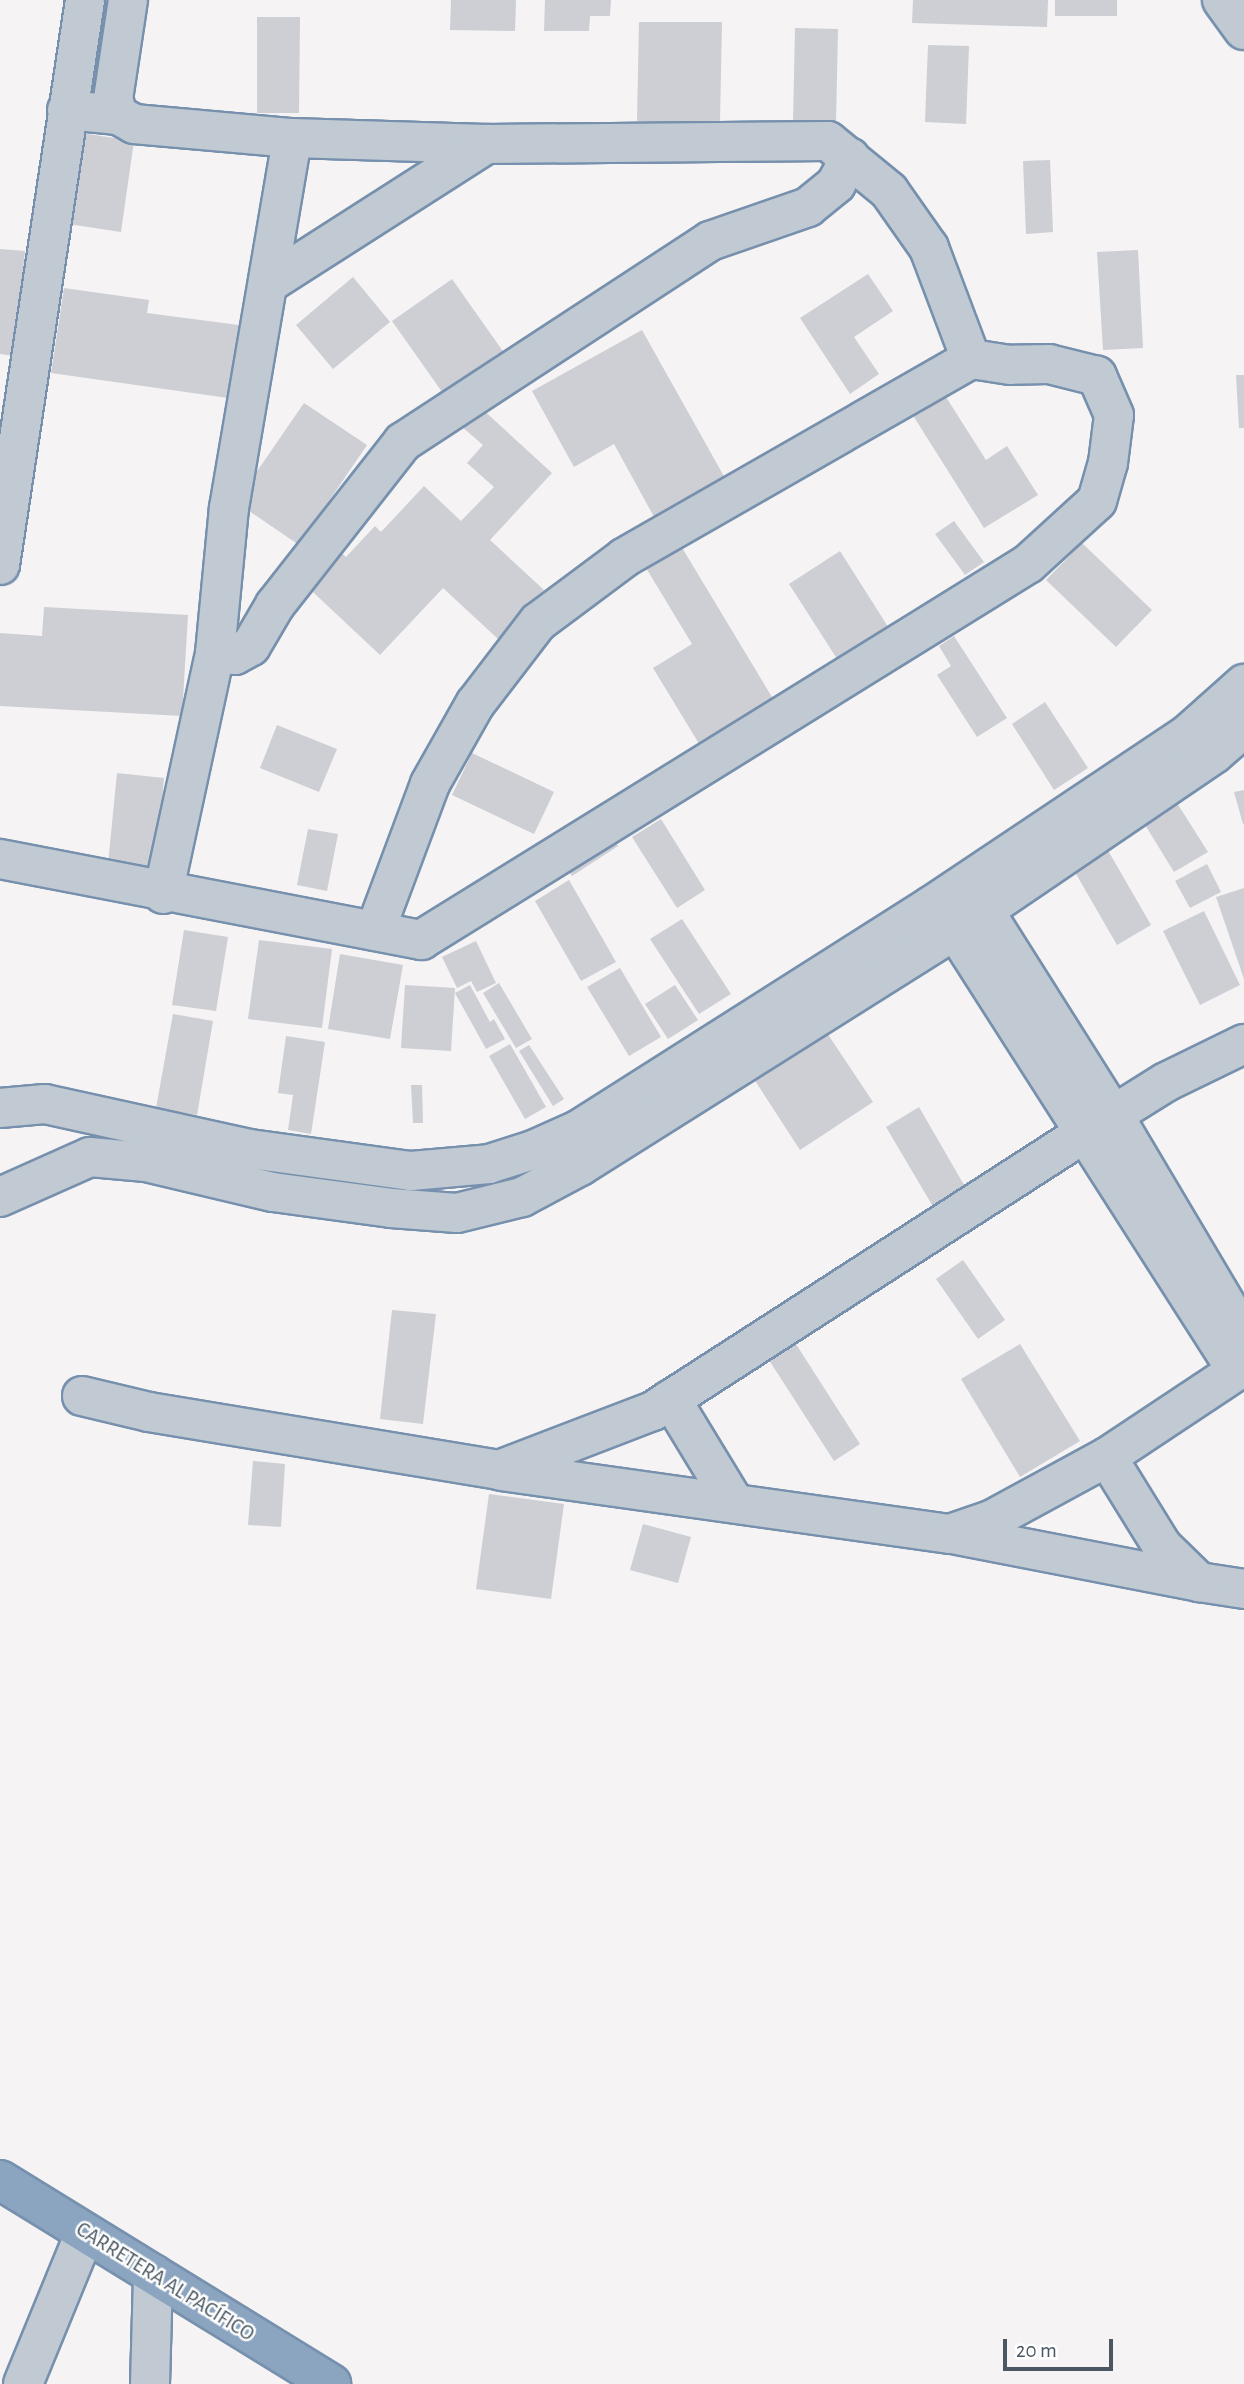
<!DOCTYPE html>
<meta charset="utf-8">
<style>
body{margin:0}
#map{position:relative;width:1244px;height:2384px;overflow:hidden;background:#f5f3f3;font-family:"Alegreya Sans",sans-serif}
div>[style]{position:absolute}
.building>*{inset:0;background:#cdcfd5}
.roads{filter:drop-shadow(2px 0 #7690ad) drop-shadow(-2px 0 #7690ad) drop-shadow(0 2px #7690ad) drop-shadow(0 -2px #7690ad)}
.minor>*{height:38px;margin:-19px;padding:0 19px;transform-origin:19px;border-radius:19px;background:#c1cad2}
.highway>*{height:38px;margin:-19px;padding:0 19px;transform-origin:19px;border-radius:19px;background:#8ba5c1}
span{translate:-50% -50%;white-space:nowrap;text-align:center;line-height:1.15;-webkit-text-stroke:5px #fff;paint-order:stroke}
.street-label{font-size:21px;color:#4a5661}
.scale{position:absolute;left:1003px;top:2339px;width:110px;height:32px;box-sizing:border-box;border:4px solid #4a5661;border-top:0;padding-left:9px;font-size:21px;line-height:24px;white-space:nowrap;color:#4a5661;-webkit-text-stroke:5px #fff;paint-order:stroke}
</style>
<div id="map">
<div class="building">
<i style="clip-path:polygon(451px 0,516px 0,515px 31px,450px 30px)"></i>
<i style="clip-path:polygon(545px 0,611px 0,610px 16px,590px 16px,589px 31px,544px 31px)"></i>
<i style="clip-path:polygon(913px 0,1048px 0,1047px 27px,912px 23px)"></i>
<i style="clip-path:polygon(1055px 0,1117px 0,1117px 16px,1055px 16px)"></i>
<i style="clip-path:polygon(257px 17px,300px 17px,299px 113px,257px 113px)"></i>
<i style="clip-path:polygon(639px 22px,722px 22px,720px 122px,637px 121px)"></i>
<i style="clip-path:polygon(795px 28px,838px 29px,836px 122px,793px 122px)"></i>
<i style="clip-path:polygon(928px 45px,969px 46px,966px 124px,925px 122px)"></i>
<i style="clip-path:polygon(81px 133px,134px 141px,121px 232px,68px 224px)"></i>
<i style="clip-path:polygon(1050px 160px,1053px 232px,1026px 234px,1023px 161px)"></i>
<i style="clip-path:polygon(0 249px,25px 251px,14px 356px,0 354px)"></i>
<i style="clip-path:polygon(1138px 250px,1143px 348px,1103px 350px,1097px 252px)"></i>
<i style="clip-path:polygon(868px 274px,893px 311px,854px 337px,879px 374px,850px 394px,800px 318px)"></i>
<i style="clip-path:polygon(353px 277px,390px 322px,333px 369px,296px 325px)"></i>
<i style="clip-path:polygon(452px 279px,507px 357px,447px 399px,392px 321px)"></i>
<i style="clip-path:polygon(64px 288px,149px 300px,147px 313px,246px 326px,235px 399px,51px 373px)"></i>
<i style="clip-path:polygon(642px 330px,730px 487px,659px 526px,614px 444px,574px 467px,532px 391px)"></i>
<i style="clip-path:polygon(1236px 375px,1244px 375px,1244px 428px,1239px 428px)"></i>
<i style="clip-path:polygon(939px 386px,986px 460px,1007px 446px,1038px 495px,984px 528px,907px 406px)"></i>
<i style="clip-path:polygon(304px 403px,367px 445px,299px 545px,236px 502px)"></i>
<i style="clip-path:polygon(480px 407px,552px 473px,490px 540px,544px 590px,498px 639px,443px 588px,380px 655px,298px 578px,331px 543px,346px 557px,375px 526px,381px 532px,424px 486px,461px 521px,494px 487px,467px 463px,483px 445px,462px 427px)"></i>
<i style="clip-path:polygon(954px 521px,984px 562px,965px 575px,935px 534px)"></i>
<i style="clip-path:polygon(678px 541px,775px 702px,701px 747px,653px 668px,692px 644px,643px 563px)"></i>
<i style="clip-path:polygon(1082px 543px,1152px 610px,1116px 647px,1046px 580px)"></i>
<i style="clip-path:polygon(840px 551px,892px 633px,841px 665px,789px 584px)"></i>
<i style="clip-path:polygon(44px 607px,188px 615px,182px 716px,0 706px,0 633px,42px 636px)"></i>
<i style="clip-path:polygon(954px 636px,1007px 718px,977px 737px,937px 675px,951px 666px,939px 646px)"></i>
<i style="clip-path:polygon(1045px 702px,1088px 768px,1054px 790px,1012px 724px)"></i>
<i style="clip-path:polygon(277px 725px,337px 749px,319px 792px,260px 768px)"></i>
<i style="clip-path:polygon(472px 753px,554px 792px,534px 834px,452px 795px)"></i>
<i style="clip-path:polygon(117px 773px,164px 778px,156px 869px,108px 864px)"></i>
<i style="clip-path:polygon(1244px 790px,1244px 824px,1243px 824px,1234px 792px)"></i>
<i style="clip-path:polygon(1172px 795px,1208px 852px,1174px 872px,1139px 815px)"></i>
<i style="clip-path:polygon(661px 819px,705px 890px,677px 908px,632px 837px)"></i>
<i style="clip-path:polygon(308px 829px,338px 834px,327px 891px,297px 885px)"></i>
<i style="clip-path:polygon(609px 832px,618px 846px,572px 876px,563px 862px)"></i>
<i style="clip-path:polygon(1106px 847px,1151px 925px,1117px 945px,1072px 867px)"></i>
<i style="clip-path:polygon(1207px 864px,1221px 892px,1190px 908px,1175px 881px)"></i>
<i style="clip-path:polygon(569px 880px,616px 962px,581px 981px,535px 901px)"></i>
<i style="clip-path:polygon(1244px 888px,1244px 979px,1216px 897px)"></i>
<i style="clip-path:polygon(1204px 911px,1240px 985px,1200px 1005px,1163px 931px)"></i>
<i style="clip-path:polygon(682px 919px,731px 994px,699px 1014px,650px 939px)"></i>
<i style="clip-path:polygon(184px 930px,228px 937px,216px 1011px,172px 1005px)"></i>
<i style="clip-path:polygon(259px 940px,332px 949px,322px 1028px,248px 1019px)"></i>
<i style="clip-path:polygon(476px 941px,496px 983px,477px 992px,471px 981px,457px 988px,442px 957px)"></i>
<i style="clip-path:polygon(340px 954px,403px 965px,390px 1039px,328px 1029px)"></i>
<i style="clip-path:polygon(620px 968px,661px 1037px,629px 1056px,587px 987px)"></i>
<i style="clip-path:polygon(499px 983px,532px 1039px,516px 1048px,483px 993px)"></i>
<i style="clip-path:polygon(405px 985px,455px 988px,451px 1051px,401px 1048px)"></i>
<i style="clip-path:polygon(470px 985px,490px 1022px,494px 1019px,505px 1039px,486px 1049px,455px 993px)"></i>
<i style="clip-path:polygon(675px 985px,698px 1020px,668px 1039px,645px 1004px)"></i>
<i style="clip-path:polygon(173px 1014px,213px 1021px,197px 1115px,156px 1108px)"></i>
<i style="clip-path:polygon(823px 1027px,873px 1102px,800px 1150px,750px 1073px)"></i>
<i style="clip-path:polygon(286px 1036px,325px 1042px,311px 1134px,288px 1130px,293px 1095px,278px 1093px)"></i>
<i style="clip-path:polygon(510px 1044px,546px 1107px,525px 1119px,489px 1056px)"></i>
<i style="clip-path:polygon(529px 1045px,564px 1099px,553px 1106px,519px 1051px)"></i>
<i style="clip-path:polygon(411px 1085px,422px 1085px,423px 1123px,413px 1123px)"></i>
<i style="clip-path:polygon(919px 1107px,971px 1197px,938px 1215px,886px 1127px)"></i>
<i style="clip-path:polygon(963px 1260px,1005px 1320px,978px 1339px,936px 1279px)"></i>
<i style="clip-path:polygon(392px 1310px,436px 1314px,423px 1424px,380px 1419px)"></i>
<i style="clip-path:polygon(794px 1341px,860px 1444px,834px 1461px,767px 1357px)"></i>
<i style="clip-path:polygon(1020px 1344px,1080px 1441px,1020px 1477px,961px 1379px)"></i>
<i style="clip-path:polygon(253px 1461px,285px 1464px,281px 1527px,248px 1525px)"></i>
<i style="clip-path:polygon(489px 1494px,564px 1504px,551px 1599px,476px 1589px)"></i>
<i style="clip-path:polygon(643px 1524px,691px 1537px,678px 1583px,630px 1570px)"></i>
</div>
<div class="roads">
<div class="minor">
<i style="left:1222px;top:0;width:37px;rotate:54deg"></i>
<i style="left:67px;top:110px;width:51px;rotate:5.6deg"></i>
<i style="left:118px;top:115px;width:18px;rotate:29deg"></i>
<i style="left:134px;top:124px;width:159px;rotate:5.1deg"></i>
<i style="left:292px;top:138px;width:194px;rotate:1.8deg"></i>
<i style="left:486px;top:144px;width:342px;rotate:-0.5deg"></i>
<i style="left:828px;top:141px;width:79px;rotate:39.3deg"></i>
<i style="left:889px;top:191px;width:70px;rotate:54.9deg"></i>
<i style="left:929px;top:248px;width:119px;rotate:69.3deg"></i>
<i style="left:118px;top:115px;width:17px;rotate:-107deg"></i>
<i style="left:113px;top:99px;width:100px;rotate:-81.4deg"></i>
<i style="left:269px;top:283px;width:258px;rotate:-32.6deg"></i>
<i style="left:0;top:565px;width:571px;rotate:-81.44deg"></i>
<i style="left:215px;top:653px;width:20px;rotate:6deg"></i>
<i style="left:235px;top:655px;width:18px;rotate:-29deg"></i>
<i style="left:251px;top:646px;width:48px;rotate:-59.7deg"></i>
<i style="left:275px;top:605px;width:207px;rotate:-51.9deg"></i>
<i style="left:403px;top:442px;width:367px;rotate:-33.2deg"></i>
<i style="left:710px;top:241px;width:104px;rotate:-19.1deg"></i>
<i style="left:808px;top:207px;width:36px;rotate:-39deg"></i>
<i style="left:836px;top:184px;width:30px;rotate:-62deg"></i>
<i style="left:0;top:859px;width:429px;rotate:10.9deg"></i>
<i style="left:421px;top:940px;width:714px;rotate:-31.78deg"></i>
<i style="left:1028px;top:564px;width:93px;rotate:-42.4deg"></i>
<i style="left:1097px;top:501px;width:40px;rotate:-74deg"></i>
<i style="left:1108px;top:463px;width:48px;rotate:-82.9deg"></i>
<i style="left:1114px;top:415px;width:43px;rotate:-113.6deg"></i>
<i style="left:1097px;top:376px;width:49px;rotate:-166deg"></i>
<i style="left:1049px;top:364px;width:39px;rotate:179deg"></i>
<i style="left:1010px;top:365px;width:39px;rotate:-171deg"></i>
<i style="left:971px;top:359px;width:400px;rotate:150.2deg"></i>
<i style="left:624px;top:558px;width:107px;rotate:143.3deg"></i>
<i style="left:538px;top:622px;width:103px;rotate:127.5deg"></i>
<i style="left:475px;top:704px;width:92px;rotate:119.4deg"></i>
<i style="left:430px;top:784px;width:157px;rotate:110.5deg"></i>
<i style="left:967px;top:892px;width:23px;rotate:47deg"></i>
<i style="left:983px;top:909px;width:245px;rotate:57.7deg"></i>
<i style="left:1114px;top:1116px;width:252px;rotate:59.3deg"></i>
<i style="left:163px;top:894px;width:247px;rotate:-77.8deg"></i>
<i style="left:215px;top:653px;width:146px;rotate:-84.5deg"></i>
<i style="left:229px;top:508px;width:375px;rotate:-80.3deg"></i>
<i style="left:936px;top:911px;width:27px;rotate:45deg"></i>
<i style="left:955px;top:930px;width:523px;rotate:57.4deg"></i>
<i style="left:0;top:1108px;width:45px;rotate:-5.1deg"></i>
<i style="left:45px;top:1104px;width:210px;rotate:12.4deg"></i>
<i style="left:250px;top:1149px;width:162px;rotate:7.8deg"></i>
<i style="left:411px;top:1171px;width:78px;rotate:-5.1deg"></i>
<i style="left:489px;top:1164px;width:46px;rotate:-17.7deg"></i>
<i style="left:533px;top:1150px;width:49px;rotate:-24deg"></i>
<i style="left:578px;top:1130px;width:418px;rotate:-32.4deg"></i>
<i style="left:931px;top:906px;width:311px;rotate:-33.8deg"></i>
<i style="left:1189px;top:733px;width:74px;rotate:-41.7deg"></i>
<i style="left:0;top:1197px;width:98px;rotate:-24deg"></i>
<i style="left:90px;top:1157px;width:56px;rotate:5.1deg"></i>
<i style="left:146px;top:1162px;width:130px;rotate:13.3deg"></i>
<i style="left:273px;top:1192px;width:119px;rotate:7.7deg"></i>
<i style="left:391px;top:1208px;width:66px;rotate:4.3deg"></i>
<i style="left:457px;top:1213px;width:67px;rotate:-13.8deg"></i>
<i style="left:522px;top:1197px;width:66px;rotate:-28.1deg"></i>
<i style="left:580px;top:1166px;width:443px;rotate:-32.2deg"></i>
<i style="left:955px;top:930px;width:313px;rotate:-34.2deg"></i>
<i style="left:1214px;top:754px;width:40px;rotate:-41deg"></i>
<i style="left:82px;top:1396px;width:69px;rotate:13.4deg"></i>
<i style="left:149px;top:1412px;width:355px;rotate:9.4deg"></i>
<i style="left:499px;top:1470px;width:165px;rotate:-21deg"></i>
<i style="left:653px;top:1411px;width:515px;rotate:-32.8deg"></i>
<i style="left:1086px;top:1132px;width:94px;rotate:-32deg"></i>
<i style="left:1166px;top:1082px;width:87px;rotate:-26deg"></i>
<i style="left:671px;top:1399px;width:119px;rotate:58.7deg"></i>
<i style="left:1107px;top:1457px;width:105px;rotate:58.3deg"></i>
<i style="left:1162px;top:1546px;width:52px;rotate:44.2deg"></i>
<i style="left:1199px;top:1582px;width:46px;rotate:8.8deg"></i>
<i style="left:501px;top:1471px;width:453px;rotate:8deg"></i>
<i style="left:950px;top:1534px;width:43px;rotate:-18.9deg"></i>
<i style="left:991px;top:1520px;width:132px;rotate:-28.5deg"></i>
<i style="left:1107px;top:1457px;width:164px;rotate:-33.6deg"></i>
<i style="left:952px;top:1534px;width:252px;rotate:11deg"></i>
<i style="left:23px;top:2384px;width:163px;rotate:-67.7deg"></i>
<i style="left:150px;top:2384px;width:110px;rotate:-88.4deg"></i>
</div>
<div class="highway">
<i style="left:0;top:2180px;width:389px;rotate:31.6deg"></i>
</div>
</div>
<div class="street-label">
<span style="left:165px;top:2282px;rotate:32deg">CARRETERA AL PACÍFICO</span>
</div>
<div class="scale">20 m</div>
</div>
